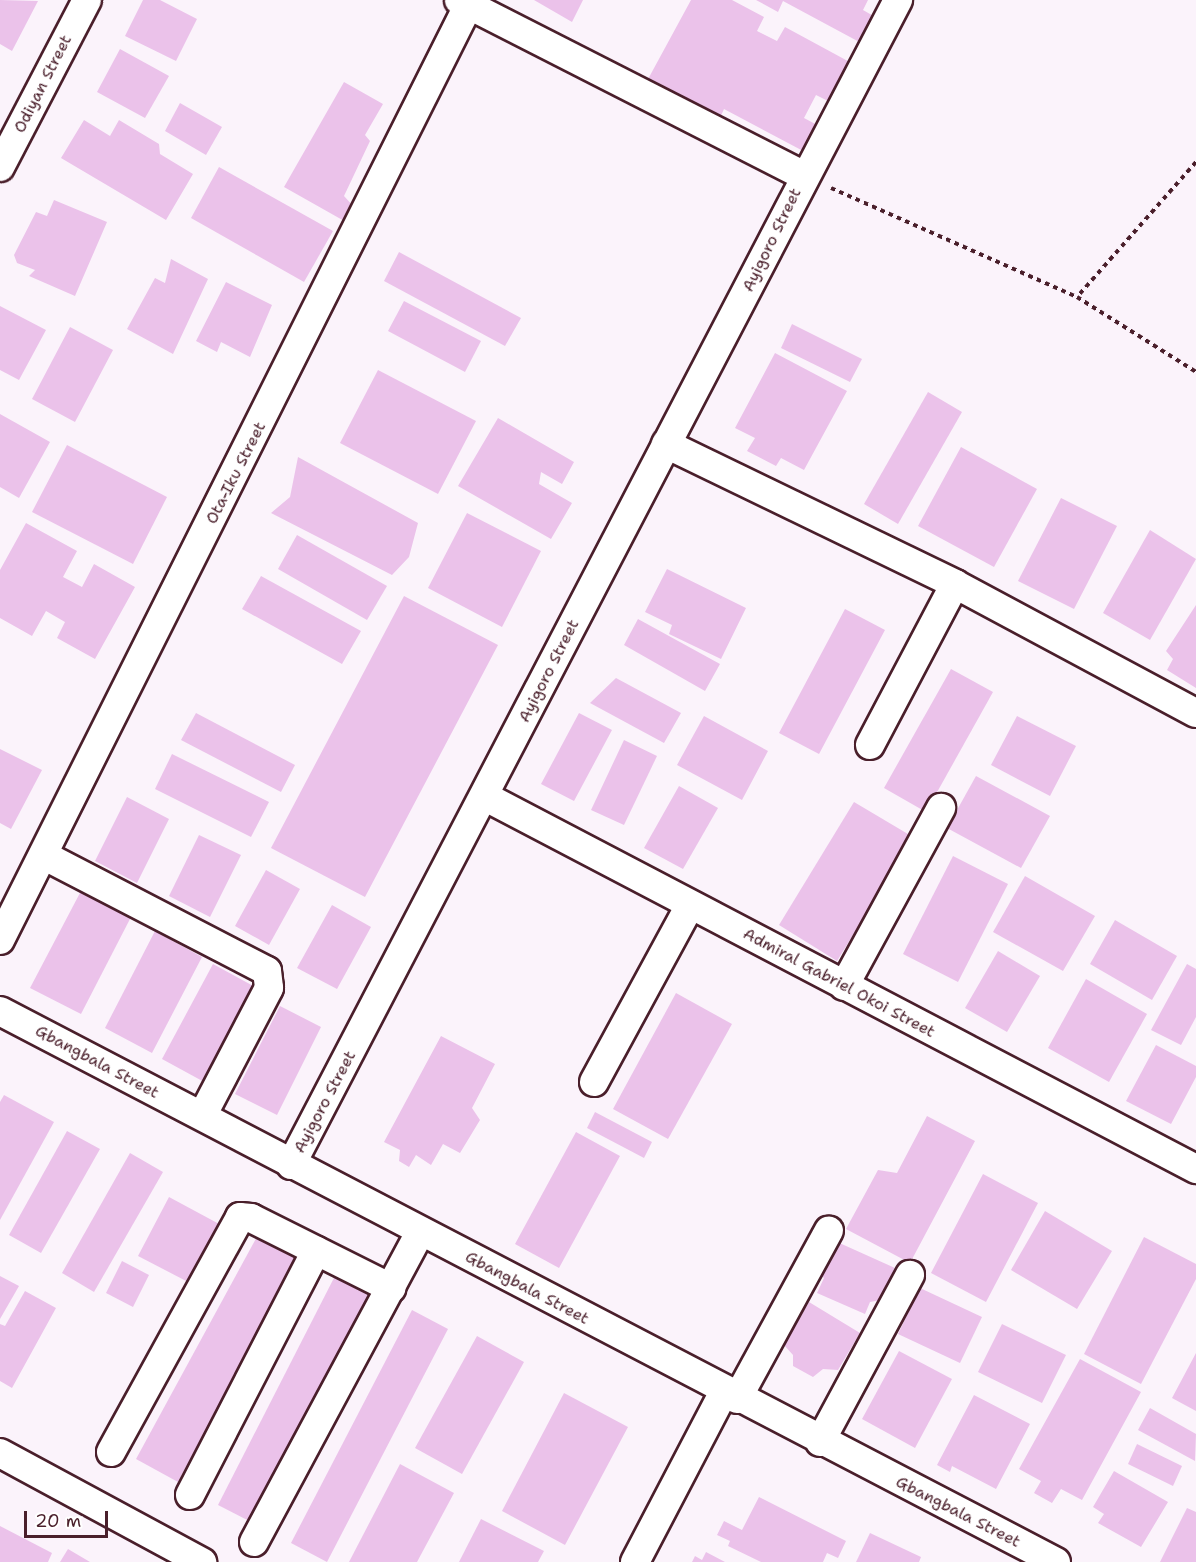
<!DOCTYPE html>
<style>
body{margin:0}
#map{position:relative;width:1196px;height:1562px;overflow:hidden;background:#fbf3fb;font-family:"Shantell Sans",sans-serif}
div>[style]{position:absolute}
.building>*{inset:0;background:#ebc2ea}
.path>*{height:4px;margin-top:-2px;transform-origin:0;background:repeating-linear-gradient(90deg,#4a1f2b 0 4.5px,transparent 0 9px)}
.roads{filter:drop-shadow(2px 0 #4a1f2b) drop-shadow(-2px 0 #4a1f2b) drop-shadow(0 2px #4a1f2b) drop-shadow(0 -2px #4a1f2b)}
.minor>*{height:28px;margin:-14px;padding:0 14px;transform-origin:14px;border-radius:14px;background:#fff}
span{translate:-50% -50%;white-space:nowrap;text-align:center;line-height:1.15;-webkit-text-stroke:6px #fff;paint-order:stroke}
.street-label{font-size:16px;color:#4a1f2b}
.scale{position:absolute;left:24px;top:1511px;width:84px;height:27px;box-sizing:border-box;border:3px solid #4a1f2b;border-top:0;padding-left:8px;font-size:18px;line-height:21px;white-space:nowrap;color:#4a1f2b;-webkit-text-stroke:4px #fff;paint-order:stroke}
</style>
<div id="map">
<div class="building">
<i style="clip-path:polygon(0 0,38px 1px,12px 51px,0 44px)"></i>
<i style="clip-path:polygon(143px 0,160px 0,197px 19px,176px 61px,125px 36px)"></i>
<i style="clip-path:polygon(534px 0,583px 0,572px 22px)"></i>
<i style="clip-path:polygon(691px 0,732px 0,764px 17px,757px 31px,777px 41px,785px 27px,857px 66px,836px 105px,816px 95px,804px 118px,819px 126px,805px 152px,724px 109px,719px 120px,647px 81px)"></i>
<i style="clip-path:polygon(756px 0,868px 0,863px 10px,877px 18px,863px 44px,783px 1px,778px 12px)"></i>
<i style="clip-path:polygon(120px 49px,169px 76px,145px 118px,97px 92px)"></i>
<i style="clip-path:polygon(344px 82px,383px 104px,365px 135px,370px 141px,344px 196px,354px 207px,346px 222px,284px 187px)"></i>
<i style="clip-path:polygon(180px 103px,222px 127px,206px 155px,165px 131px)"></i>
<i style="clip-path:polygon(84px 120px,110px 136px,119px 120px,159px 144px,160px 154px,193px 174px,166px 220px,61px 158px)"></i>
<i style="clip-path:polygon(219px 167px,333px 231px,304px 282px,191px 218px)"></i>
<i style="clip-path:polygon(54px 200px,107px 222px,75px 296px,29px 276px,35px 270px,17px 263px,14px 255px,36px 212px,47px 216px)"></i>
<i style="clip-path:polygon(399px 252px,521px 318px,505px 346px,384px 281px)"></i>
<i style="clip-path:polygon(171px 259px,208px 279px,173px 354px,127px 329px,155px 278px,165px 283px)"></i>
<i style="clip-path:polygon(226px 282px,272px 305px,250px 357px,221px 342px,217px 352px,196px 341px)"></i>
<i style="clip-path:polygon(404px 301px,481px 341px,465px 372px,388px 331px)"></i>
<i style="clip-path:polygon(0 306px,46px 330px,19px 380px,0 370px)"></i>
<i style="clip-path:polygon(792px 324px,862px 359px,850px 382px,781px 348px)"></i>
<i style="clip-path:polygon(70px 327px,113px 350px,75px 422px,32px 399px)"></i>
<i style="clip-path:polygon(775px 353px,847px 391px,804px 470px,781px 458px,776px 466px,747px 451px,755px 438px,735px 428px)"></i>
<i style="clip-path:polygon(378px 370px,476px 421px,438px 494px,340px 443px)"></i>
<i style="clip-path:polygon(928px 392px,962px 412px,898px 524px,864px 504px)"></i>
<i style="clip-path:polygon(0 414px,50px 442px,19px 498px,0 487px)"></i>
<i style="clip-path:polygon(498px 418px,574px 462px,562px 484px,541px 472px,539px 484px,572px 503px,551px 539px,458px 486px)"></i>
<i style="clip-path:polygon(67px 445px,167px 497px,133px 564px,32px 512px)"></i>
<i style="clip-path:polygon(961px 447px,1037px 489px,994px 567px,918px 526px)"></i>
<i style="clip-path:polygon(298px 457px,418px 523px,409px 557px,392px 575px,271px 513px,290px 497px)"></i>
<i style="clip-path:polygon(1061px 498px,1117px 526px,1074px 609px,1018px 581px)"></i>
<i style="clip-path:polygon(467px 513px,541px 551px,502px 627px,428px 588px)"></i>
<i style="clip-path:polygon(26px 523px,77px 551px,63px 577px,82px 587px,94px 564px,135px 587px,95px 659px,57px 638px,65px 622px,46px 611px,32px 636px,0 618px,0 570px)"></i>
<i style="clip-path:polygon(1150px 530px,1196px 559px,1150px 640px,1103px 613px)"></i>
<i style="clip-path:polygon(297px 535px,387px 586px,367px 620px,278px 569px)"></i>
<i style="clip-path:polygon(667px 569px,746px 608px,721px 659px,669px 634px,672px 625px,645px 612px)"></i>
<i style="clip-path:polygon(261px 576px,361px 631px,342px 664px,242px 609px)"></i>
<i style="clip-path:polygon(404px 596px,498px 645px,365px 897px,271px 848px)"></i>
<i style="clip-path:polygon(1196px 605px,1196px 688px,1167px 670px,1173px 659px,1166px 651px)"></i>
<i style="clip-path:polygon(845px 609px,885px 630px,819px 754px,779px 733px)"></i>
<i style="clip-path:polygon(638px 619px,720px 664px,705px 691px,624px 645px)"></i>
<i style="clip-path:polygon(951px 669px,993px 692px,926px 812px,884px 788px)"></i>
<i style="clip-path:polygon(616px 678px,681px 713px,664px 743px,590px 703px)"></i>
<i style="clip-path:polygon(196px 713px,295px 765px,281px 792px,181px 740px)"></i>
<i style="clip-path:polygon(579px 713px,612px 730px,574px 801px,541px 784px)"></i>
<i style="clip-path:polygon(704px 716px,768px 751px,742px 800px,677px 765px)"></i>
<i style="clip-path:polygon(1017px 716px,1076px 746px,1050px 796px,991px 765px)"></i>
<i style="clip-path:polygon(624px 740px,657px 756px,624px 825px,591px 810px)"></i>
<i style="clip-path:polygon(0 749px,42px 770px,11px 829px,0 823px)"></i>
<i style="clip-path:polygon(172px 754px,269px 802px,251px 837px,155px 789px)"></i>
<i style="clip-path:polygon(976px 776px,1050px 816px,1021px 868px,947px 828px)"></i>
<i style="clip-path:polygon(679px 786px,718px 808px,683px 869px,644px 848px)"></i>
<i style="clip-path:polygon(127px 797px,169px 819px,137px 883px,95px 861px)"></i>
<i style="clip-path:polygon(854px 802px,913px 837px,837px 961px,779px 925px)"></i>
<i style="clip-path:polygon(199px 835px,241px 855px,210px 917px,169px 896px)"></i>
<i style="clip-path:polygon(953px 856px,1008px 884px,958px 982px,903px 954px)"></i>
<i style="clip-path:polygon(266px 870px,300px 889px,269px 945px,235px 926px)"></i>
<i style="clip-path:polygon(1025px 876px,1095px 916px,1063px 971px,993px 932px)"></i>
<i style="clip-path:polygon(81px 891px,131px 917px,81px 1014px,30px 988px)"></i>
<i style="clip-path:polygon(332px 905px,371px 927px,337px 989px,297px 968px)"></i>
<i style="clip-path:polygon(1115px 920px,1177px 956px,1152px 1000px,1090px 964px)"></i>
<i style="clip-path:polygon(155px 931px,202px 957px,152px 1053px,105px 1028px)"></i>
<i style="clip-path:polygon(998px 951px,1040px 976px,1007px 1032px,965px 1008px)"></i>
<i style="clip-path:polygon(213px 964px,257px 988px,206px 1083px,162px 1059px)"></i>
<i style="clip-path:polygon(1187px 964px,1196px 969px,1196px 1017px,1181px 1045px,1151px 1030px)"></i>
<i style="clip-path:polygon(1086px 979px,1147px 1014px,1109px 1082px,1048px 1048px)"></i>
<i style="clip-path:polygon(676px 993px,732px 1024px,668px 1139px,613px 1109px)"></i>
<i style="clip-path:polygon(280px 1006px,321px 1027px,277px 1115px,235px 1094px)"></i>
<i style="clip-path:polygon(441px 1036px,495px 1064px,472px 1108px,480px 1120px,460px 1153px,443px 1144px,431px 1165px,416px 1155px,409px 1167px,399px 1161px,400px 1150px,384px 1142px)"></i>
<i style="clip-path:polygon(1156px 1045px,1196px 1066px,1196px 1077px,1171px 1124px,1126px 1101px)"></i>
<i style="clip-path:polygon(4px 1095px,54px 1122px,0 1220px,0 1102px)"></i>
<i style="clip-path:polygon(595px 1112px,652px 1142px,644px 1158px,587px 1128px)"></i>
<i style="clip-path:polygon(927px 1116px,975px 1141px,910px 1263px,846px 1229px,878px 1170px,897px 1173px)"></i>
<i style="clip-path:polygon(67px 1131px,100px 1149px,41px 1253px,9px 1235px)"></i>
<i style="clip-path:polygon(576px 1132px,620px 1156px,559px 1268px,515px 1244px)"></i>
<i style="clip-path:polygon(130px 1153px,163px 1172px,94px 1292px,62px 1273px)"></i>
<i style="clip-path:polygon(983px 1174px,1038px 1203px,986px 1302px,931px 1273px)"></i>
<i style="clip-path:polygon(169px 1197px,221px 1225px,190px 1283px,138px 1256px)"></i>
<i style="clip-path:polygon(1045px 1211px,1112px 1251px,1077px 1309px,1011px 1270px)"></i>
<i style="clip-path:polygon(259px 1233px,300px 1255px,178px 1482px,136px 1459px)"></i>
<i style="clip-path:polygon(1144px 1237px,1196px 1264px,1196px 1279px,1141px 1384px,1084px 1354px)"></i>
<i style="clip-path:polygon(835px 1241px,895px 1268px,881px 1300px,870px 1302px,865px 1314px,817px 1293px,824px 1278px,820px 1274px)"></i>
<i style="clip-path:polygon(122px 1261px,149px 1275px,133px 1307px,106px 1293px)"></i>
<i style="clip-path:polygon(337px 1272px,376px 1291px,257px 1525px,218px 1505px)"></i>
<i style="clip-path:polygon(0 1276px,19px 1286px,0 1319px)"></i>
<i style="clip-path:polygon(920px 1288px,982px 1317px,960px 1363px,898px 1334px)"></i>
<i style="clip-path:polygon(25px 1291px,56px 1308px,12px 1388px,0 1381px,0 1324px,5px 1326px)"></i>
<i style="clip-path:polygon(809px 1302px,860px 1333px,838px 1370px,823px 1369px,813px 1377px,793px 1366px,793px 1355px,784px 1345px)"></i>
<i style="clip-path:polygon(412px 1310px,448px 1329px,327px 1562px,291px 1543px)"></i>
<i style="clip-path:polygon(1002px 1324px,1066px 1355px,1042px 1403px,978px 1372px)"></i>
<i style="clip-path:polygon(477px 1336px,524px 1362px,462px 1474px,415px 1448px)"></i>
<i style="clip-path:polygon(899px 1351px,952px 1379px,915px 1448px,862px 1419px)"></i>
<i style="clip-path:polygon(1196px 1353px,1196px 1411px,1172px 1398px)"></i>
<i style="clip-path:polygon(1080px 1359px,1141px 1392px,1082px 1500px,1061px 1489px,1052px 1503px,1034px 1493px,1041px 1481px,1019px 1469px)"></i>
<i style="clip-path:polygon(564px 1393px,628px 1427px,565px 1545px,502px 1511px)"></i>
<i style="clip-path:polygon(974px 1395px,1030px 1424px,996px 1489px,952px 1466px,950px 1472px,937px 1465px)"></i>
<i style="clip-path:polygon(1150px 1408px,1196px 1434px,1195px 1461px,1138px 1430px)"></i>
<i style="clip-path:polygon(1137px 1444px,1182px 1466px,1173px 1486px,1128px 1464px)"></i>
<i style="clip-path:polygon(400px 1464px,454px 1493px,417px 1562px,349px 1562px)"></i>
<i style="clip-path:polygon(1114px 1471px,1168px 1502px,1141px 1547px,1098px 1523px,1104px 1514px,1093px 1507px)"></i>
<i style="clip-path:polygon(759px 1497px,846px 1541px,838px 1558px,827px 1553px,823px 1562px,761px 1562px,728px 1546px,730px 1541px,717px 1535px,724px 1521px,742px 1530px)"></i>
<i style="clip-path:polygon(1187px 1508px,1196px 1512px,1196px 1562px,1160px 1562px)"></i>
<i style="clip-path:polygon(481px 1519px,544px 1551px,538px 1562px,459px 1562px)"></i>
<i style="clip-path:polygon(0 1526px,52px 1553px,48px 1562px,0 1562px)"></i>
<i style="clip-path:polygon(870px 1533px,921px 1557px,919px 1562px,856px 1562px)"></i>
<i style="clip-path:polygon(68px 1549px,90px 1562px,60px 1562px)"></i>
<i style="clip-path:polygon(706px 1552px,725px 1562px,692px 1562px,695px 1556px,702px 1560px)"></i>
</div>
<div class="path">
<i style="left:1196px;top:162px;width:180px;rotate:131.4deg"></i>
<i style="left:1077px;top:297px;width:141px;rotate:32.2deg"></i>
<i style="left:831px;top:188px;width:269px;rotate:23.9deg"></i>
</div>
<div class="roads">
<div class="minor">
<i style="left:459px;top:0;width:387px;rotate:27deg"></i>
<i style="left:0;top:167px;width:188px;rotate:-62.5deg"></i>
<i style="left:666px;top:444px;width:321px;rotate:25.8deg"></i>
<i style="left:955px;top:584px;width:273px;rotate:28.2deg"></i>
<i style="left:870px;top:745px;width:182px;rotate:-62.2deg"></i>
<i style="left:484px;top:796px;width:804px;rotate:27.65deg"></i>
<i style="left:45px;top:856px;width:250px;rotate:27.4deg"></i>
<i style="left:267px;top:971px;width:17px;rotate:83deg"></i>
<i style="left:269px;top:988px;width:144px;rotate:117.6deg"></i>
<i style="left:0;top:940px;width:1047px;rotate:-63.39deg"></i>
<i style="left:844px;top:986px;width:203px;rotate:-61.4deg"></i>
<i style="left:0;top:1011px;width:1191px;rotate:27.55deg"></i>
<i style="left:594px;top:1082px;width:201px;rotate:-61.5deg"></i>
<i style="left:291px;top:1165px;width:1314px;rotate:-62.48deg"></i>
<i style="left:737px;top:1399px;width:192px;rotate:-61.4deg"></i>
<i style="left:820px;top:1442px;width:190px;rotate:-61.7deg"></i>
<i style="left:111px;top:1452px;width:268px;rotate:-61.2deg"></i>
<i style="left:240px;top:1217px;width:11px;rotate:5deg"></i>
<i style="left:251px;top:1218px;width:157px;rotate:26.6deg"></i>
<i style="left:0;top:1453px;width:230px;rotate:28.4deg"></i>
<i style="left:190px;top:1495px;width:275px;rotate:-62.7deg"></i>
<i style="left:254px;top:1542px;width:351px;rotate:-61.8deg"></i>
<i style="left:635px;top:1562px;width:192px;rotate:-62.4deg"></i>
</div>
</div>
<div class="street-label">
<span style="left:43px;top:84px;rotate:-63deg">Odiyan Street</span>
<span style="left:772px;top:240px;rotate:-64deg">Ayigoro Street</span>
<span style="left:236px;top:473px;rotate:-63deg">Ota-Iku Street</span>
<span style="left:549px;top:671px;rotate:-63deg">Ayigoro Street</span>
<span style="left:839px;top:983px;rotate:28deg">Admiral Gabriel Okoi Street</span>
<span style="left:97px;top:1062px;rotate:28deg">Gbangbala Street</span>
<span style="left:325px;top:1102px;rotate:-62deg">Ayigoro Street</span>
<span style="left:527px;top:1288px;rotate:28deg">Gbangbala Street</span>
<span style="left:958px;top:1512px;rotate:27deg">Gbangbala Street</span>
</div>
<div class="scale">20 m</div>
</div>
